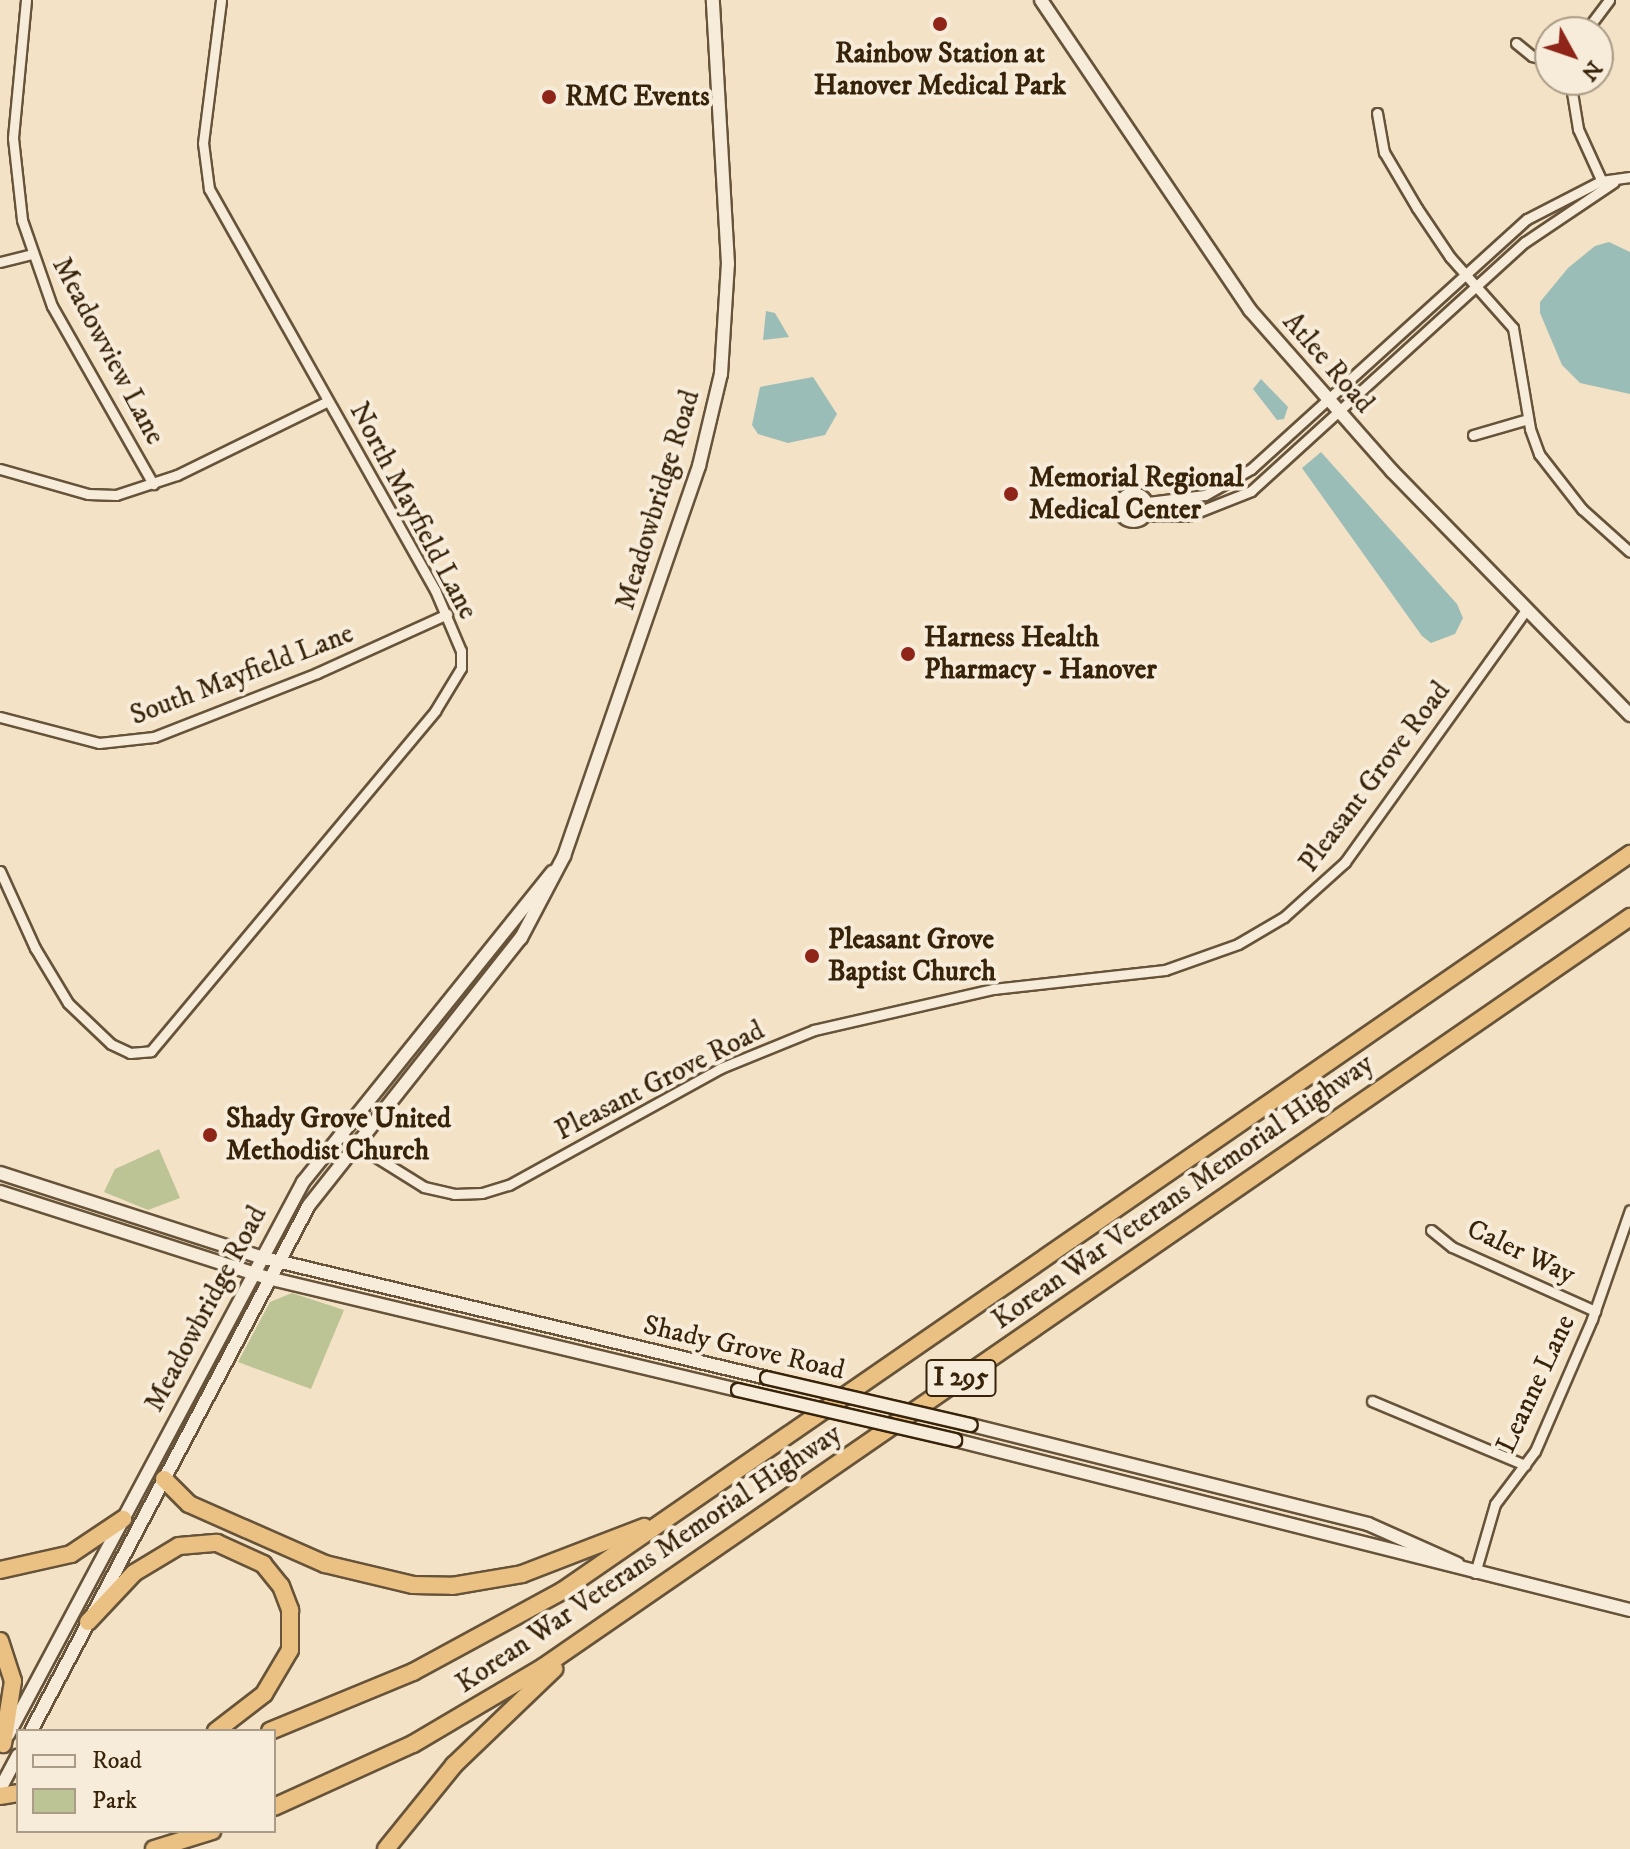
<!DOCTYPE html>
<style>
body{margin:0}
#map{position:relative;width:1630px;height:1849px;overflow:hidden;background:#f3e2c5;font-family:"IM FELL DW Pica",serif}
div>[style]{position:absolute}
.green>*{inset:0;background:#bcc394}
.water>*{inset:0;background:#9bbdb7}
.roads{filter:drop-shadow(2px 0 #665339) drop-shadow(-2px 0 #665339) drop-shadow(0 2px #665339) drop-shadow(0 -2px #665339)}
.street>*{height:9px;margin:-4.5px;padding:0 4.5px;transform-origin:4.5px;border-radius:4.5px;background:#f7ecd9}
.street>.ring{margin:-4.5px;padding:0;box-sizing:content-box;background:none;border:9px solid #f7ecd9;border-radius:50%}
.secondary>*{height:12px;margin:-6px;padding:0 6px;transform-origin:6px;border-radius:6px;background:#f7ecd9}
.highway>*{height:16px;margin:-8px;padding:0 8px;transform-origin:8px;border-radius:8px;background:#eac182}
.bridges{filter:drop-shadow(2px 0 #37230a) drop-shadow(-2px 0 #37230a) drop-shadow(0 2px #37230a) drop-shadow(0 -2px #37230a)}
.secondary-bridge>*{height:12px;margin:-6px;padding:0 6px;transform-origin:6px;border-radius:6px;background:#f7ecd9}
.dots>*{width:22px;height:22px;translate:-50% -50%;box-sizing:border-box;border:4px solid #f7ecd9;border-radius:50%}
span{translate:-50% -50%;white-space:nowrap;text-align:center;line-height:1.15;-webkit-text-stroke:8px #f7ecd9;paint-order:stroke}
.shield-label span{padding:2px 6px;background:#f7ecd9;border:2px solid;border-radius:6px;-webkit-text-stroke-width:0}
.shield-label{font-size:26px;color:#37230a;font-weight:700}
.poi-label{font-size:28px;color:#37230a;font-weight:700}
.left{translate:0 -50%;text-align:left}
.street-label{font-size:28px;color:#37230a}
.legend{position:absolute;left:16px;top:1729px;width:260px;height:104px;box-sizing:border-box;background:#f7ecd9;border:2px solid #aa9c86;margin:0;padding:10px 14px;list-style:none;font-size:24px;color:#37230a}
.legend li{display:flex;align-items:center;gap:16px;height:40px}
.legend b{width:40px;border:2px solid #aa9c86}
.north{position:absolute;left:1534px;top:16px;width:80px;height:80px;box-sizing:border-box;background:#f7ecd9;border:2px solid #aa9c86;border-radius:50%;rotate:130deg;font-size:22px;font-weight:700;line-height:32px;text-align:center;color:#37230a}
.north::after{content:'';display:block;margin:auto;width:28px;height:36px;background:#8f2418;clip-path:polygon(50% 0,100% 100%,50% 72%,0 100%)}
</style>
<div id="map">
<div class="green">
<i style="clip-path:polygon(159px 1149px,180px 1198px,148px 1210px,104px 1192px,115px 1169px)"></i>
<i style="clip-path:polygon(292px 1293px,344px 1310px,311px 1389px,238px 1362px,270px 1302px)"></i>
</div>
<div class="water">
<i style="clip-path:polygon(1609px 242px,1630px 252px,1630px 394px,1580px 383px,1562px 365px,1540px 313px,1540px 302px,1568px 268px,1595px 246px)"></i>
<i style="clip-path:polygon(766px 311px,775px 313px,789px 337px,763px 340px)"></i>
<i style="clip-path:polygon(813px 377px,837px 414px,825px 435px,788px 443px,758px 434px,752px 425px,760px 387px)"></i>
<i style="clip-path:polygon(1261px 379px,1288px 407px,1284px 419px,1277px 420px,1253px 389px)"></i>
<i style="clip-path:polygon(1321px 452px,1457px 604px,1463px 618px,1455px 634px,1431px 643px,1422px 636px,1302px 468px)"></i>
</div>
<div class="roads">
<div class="street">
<i style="left:26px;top:0;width:139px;rotate:95.4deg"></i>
<i style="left:13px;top:138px;width:82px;rotate:83.7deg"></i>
<i style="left:22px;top:220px;width:91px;rotate:70.8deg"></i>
<i style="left:52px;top:306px;width:205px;rotate:60.4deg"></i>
<i style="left:1585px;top:32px;width:40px;rotate:-53deg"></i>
<i style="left:1516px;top:43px;width:21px;rotate:39deg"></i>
<i style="left:1532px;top:56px;width:19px;rotate:16deg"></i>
<i style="left:1570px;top:80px;width:50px;rotate:80.7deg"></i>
<i style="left:1578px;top:129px;width:63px;rotate:65.5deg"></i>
<i style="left:1377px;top:113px;width:40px;rotate:80deg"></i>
<i style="left:1384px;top:152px;width:65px;rotate:59.5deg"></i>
<i style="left:1417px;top:208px;width:59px;rotate:56deg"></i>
<i style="left:1450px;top:257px;width:95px;rotate:48.4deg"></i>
<i style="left:1513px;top:328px;width:102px;rotate:80.4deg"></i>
<i style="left:1530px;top:429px;width:27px;rotate:70deg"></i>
<i style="left:1539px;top:454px;width:70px;rotate:52deg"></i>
<i style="left:1582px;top:509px;width:64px;rotate:41.9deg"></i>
<i style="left:0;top:262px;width:32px;rotate:-14deg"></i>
<i style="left:1473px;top:435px;width:57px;rotate:-16.2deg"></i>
<i style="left:0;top:469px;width:91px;rotate:15.9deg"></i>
<i style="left:88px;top:494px;width:28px;rotate:2deg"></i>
<i style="left:116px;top:495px;width:64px;rotate:-18.2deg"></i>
<i style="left:177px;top:475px;width:168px;rotate:-26.1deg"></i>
<i class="ring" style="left:1118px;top:492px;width:21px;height:21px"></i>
<i style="left:1148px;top:502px;width:57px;rotate:-7deg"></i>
<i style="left:1205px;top:495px;width:53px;rotate:-29.5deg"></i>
<i style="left:1251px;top:469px;width:372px;rotate:-42.2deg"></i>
<i style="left:1527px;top:219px;width:83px;rotate:-27.2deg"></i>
<i style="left:1601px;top:181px;width:29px;rotate:-8deg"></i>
<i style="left:1145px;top:516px;width:43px"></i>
<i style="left:1188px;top:516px;width:68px;rotate:-21.6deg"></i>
<i style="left:1251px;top:491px;width:370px;rotate:-42.3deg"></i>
<i style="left:1525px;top:242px;width:107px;rotate:-34deg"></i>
<i style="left:0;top:717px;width:102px;rotate:14.7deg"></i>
<i style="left:99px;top:743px;width:55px;rotate:-6.2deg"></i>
<i style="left:154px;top:737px;width:175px;rotate:-21.4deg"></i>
<i style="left:317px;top:673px;width:143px;rotate:-24.4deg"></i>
<i style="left:0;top:871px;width:85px;rotate:65.6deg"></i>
<i style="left:35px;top:948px;width:64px;rotate:59deg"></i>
<i style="left:68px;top:1003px;width:59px;rotate:43.6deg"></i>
<i style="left:111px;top:1044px;width:21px;rotate:25deg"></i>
<i style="left:130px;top:1053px;width:21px;rotate:-5deg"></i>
<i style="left:151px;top:1051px;width:443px;rotate:-50.1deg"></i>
<i style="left:435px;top:711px;width:50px;rotate:-58.8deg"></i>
<i style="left:461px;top:668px;width:17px;rotate:-90deg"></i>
<i style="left:461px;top:651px;width:66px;rotate:-113.1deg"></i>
<i style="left:435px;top:590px;width:460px;rotate:-119.4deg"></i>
<i style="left:209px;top:189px;width:46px;rotate:-97.4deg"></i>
<i style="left:203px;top:143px;width:144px;rotate:-82.8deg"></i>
<i style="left:339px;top:1134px;width:100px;rotate:31.9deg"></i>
<i style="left:424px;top:1187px;width:31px;rotate:13deg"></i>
<i style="left:454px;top:1194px;width:28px;rotate:-2deg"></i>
<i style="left:482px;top:1193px;width:28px;rotate:-17deg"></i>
<i style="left:509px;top:1185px;width:242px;rotate:-28.9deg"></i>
<i style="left:721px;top:1068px;width:100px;rotate:-22.2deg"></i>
<i style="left:814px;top:1030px;width:184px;rotate:-12.9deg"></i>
<i style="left:993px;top:989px;width:173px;rotate:-6.3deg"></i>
<i style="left:1165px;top:970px;width:77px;rotate:-19.6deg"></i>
<i style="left:1238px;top:944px;width:53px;rotate:-30.4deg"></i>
<i style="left:1284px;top:917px;width:82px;rotate:-42deg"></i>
<i style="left:1345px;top:862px;width:312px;rotate:-54.3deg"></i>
<i style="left:1431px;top:1230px;width:27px;rotate:39deg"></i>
<i style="left:1452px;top:1247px;width:157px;rotate:24.1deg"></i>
<i style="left:1372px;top:1401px;width:166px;rotate:22.7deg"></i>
<i style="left:1475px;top:1573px;width:72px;rotate:-73.8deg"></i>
<i style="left:1495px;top:1504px;width:66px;rotate:-53deg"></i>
<i style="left:1535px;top:1451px;width:144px;rotate:-66.6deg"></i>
<i style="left:1592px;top:1319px;width:115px;rotate:-70.8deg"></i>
</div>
<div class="secondary">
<i style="left:1041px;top:0;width:374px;rotate:56deg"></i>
<i style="left:1250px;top:310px;width:215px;rotate:48.6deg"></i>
<i style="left:1392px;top:471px;width:341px;rotate:45.7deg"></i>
<i style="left:0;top:1173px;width:273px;rotate:17.9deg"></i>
<i style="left:260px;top:1257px;width:521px;rotate:13.42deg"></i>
<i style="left:0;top:1192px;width:281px;rotate:17.8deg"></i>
<i style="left:268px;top:1278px;width:483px;rotate:13.4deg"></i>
<i style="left:971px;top:1425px;width:409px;rotate:14deg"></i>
<i style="left:1368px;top:1524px;width:98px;rotate:24deg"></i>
<i style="left:955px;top:1440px;width:696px;rotate:14.14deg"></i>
<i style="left:31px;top:1731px;width:595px;rotate:-62.14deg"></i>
<i style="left:309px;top:1205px;width:341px;rotate:-51.6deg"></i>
<i style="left:521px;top:938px;width:93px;rotate:-62.3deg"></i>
<i style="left:564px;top:856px;width:413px;rotate:-70.9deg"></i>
<i style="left:699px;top:466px;width:95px;rotate:-76.6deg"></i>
<i style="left:721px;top:374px;width:110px;rotate:-86.4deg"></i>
<i style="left:728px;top:264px;width:264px;rotate:-93.3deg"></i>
<i style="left:8px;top:1735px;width:627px;rotate:-61.92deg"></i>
<i style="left:303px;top:1182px;width:398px;rotate:-51.2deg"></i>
<i style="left:0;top:1789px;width:38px;rotate:-62deg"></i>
</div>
<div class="highway">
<i style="left:164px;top:1479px;width:35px;rotate:45deg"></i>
<i style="left:189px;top:1504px;width:149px;rotate:23.8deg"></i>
<i style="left:325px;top:1564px;width:90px;rotate:13.4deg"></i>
<i style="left:413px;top:1585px;width:39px;rotate:1deg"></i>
<i style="left:452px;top:1586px;width:71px;rotate:-9.7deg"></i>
<i style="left:522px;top:1574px;width:131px;rotate:-21.1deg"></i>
<i style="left:0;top:1570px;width:73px;rotate:-12.7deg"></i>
<i style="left:71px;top:1554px;width:63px;rotate:-33.9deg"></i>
<i style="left:88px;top:1622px;width:67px;rotate:-46.8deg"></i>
<i style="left:134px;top:1573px;width:52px;rotate:-31deg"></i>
<i style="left:179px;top:1546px;width:38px;rotate:-5deg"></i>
<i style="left:217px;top:1543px;width:51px;rotate:24.5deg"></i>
<i style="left:263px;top:1564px;width:28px;rotate:51deg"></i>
<i style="left:281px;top:1586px;width:26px;rotate:69deg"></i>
<i style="left:290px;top:1610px;width:40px;rotate:90deg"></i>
<i style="left:290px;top:1650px;width:51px;rotate:120.6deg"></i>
<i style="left:264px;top:1694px;width:61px;rotate:142.4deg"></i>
<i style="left:0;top:1641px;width:42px;rotate:72deg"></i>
<i style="left:13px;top:1681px;width:64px;rotate:99deg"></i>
<i style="left:270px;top:1731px;width:155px;rotate:-22.4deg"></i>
<i style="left:413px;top:1672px;width:170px;rotate:-28.5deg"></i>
<i style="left:562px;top:1591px;width:1298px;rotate:-34.61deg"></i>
<i style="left:0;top:1796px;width:18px;rotate:-9deg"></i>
<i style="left:274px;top:1807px;width:153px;rotate:-24.4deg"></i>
<i style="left:413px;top:1744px;width:151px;rotate:-30.6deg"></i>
<i style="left:543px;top:1667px;width:1321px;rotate:-34.6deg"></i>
<i style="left:154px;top:1849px;width:61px;rotate:-17.2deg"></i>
<i style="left:386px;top:1849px;width:108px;rotate:-51deg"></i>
<i style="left:454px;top:1765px;width:139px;rotate:-43.8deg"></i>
</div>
</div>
<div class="bridges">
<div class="secondary-bridge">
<i style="left:767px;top:1378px;width:209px;rotate:13deg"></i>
<i style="left:738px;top:1390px;width:223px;rotate:13deg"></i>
</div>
</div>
<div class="dots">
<i style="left:940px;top:24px;background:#8f2418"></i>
<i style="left:549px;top:97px;background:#8f2418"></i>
<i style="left:1011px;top:494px;background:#8f2418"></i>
<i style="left:908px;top:654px;background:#8f2418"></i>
<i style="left:812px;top:956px;background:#8f2418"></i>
<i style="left:210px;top:1135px;background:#8f2418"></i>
</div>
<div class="shield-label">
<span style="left:961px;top:1378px">I 295</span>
</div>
<div class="poi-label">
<span style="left:940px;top:70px">Rainbow Station at<br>Hanover Medical Park</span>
<span class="left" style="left:565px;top:97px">RMC Events</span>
<span class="left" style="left:1029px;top:494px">Memorial Regional<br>Medical Center</span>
<span class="left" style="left:924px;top:654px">Harness Health<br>Pharmacy - Hanover</span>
<span class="left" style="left:828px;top:956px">Pleasant Grove<br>Baptist Church</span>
<span class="left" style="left:226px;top:1135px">Shady Grove United<br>Methodist Church</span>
</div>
<div class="street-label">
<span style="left:108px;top:351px;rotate:62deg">Meadowview Lane</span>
<span style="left:1328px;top:363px;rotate:49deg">Atlee Road</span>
<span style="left:658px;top:500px;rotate:-73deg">Meadowbridge Road</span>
<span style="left:413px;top:511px;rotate:62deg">North Mayfield Lane</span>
<span style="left:242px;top:675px;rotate:-21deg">South Mayfield Lane</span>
<span style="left:1375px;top:777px;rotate:-53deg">Pleasant Grove Road</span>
<span style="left:660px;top:1081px;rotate:-27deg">Pleasant Grove Road</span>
<span style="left:1183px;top:1192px;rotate:-35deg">Korean War Veterans Memorial Highway</span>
<span style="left:1521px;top:1252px;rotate:25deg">Caler Way</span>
<span style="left:206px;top:1309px;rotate:-62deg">Meadowbridge Road</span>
<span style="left:744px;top:1348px;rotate:13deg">Shady Grove Road</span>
<span style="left:1536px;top:1384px;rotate:-65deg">Leanne Lane</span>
<span style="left:649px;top:1559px;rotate:-34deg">Korean War Veterans Memorial Highway</span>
</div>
<ul class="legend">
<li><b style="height:10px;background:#f7ecd9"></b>Road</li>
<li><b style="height:22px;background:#bcc394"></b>Park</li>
</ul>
<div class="north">N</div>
</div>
